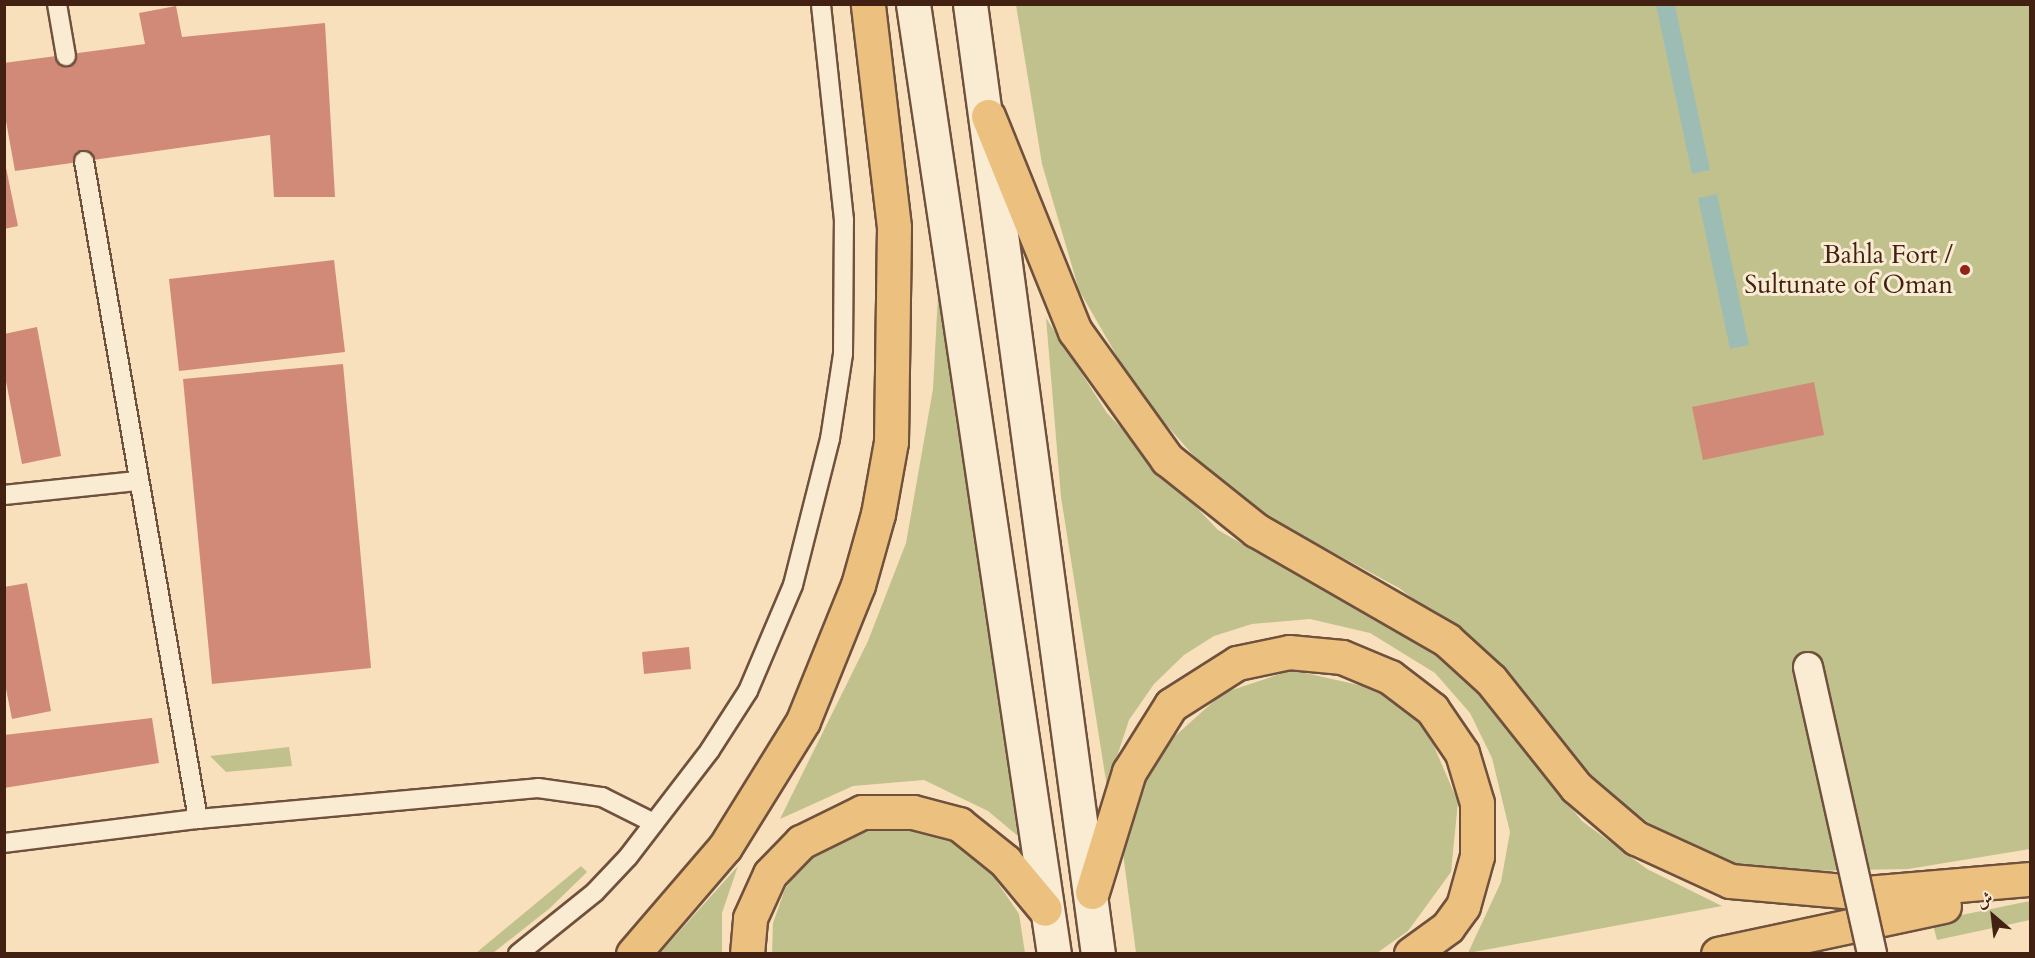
<!DOCTYPE html>
<meta charset="utf-8">
<style>
body{margin:0}
#map{position:relative;width:2035px;height:958px;overflow:hidden;background:#f8e0bc;font-family:Cardo,Amiri,serif}
div>[style]{position:absolute}
.green>*{inset:0;background:#c1c18e}
.water>*{inset:0;background:#9dbdb4}
.building>*{inset:0;background:#d18a77}
.roads{filter:drop-shadow(2px 0 #70513d) drop-shadow(-2px 0 #70513d) drop-shadow(0 2px #70513d) drop-shadow(0 -2px #70513d)}
.service>*{height:18px;margin:-9px;padding:0 9px;transform-origin:9px;border-radius:9px;background:#faebd3}
.tertiary>*{height:33px;margin:-16.5px;padding:0 16.5px;transform-origin:16.5px;border-radius:16.5px;background:#faebd3}
.motorway>*{height:33px;margin:-16.5px;padding:0 16.5px;transform-origin:16.5px;border-radius:16.5px;background:#ecc07e}
.bridges{filter:drop-shadow(2px 0 #70513d) drop-shadow(-2px 0 #70513d) drop-shadow(0 2px #70513d) drop-shadow(0 -2px #70513d)}
.pedestrian-bridge>*{height:28px;margin:-14px;padding:0 14px;transform-origin:14px;border-radius:14px;background:#faebd3}
.dots>*{width:16px;height:16px;translate:-50% -50%;box-sizing:border-box;border:3px solid #faebd3;border-radius:50%}
span{translate:-50% -50%;white-space:nowrap;text-align:center;line-height:1.15;-webkit-text-stroke:6px #faebd3;paint-order:stroke}
.poi-label{font-size:26px;color:#422113}
.right{translate:-100% -50%;text-align:right}
.frame{position:absolute;inset:0;border:6px solid #422113;pointer-events:none}
.north{position:absolute;left:1963px;top:886px;width:60px;height:60px;-webkit-text-stroke:4px #faebd3;paint-order:stroke;rotate:332deg;font-size:16px;font-weight:700;line-height:24px;text-align:center;color:#422113}
.north::after{content:'';display:block;margin:auto;width:21px;height:27px;background:#422113;clip-path:polygon(50% 0,100% 100%,50% 72%,0 100%)}
</style>
<div id="map">
<div class="green">
<i style="clip-path:polygon(1016px 5px,2030px 5px,2030px 849px,1908px 869px,1805px 871px,1731px 863px,1680px 845px,1584px 777px,1458px 633px,1399px 588px,1279px 523px,1216px 481px,1138px 393px,1079px 290px,1042px 164px)"></i>
<i style="clip-path:polygon(940px 257px,956px 406px,1018px 836px,988px 811px,924px 780px,853px 786px,780px 819px,868px 641px,906px 543px,933px 389px)"></i>
<i style="clip-path:polygon(1046px 318px,1107px 413px,1218px 530px,1442px 658px,1481px 696px,1582px 821px,1647px 869px,1722px 906px,1468px 953px,1501px 882px,1510px 832px,1492px 758px,1470px 713px,1435px 673px,1370px 633px,1310px 619px,1252px 624px,1214px 636px,1184px 655px,1154px 684px,1129px 720px,1107px 787px,1061px 497px)"></i>
<i style="clip-path:polygon(1292px 670px,1390px 692px,1427px 730px,1458px 802px,1451px 872px,1408px 931px,1377px 953px,1136px 953px,1122px 845px,1155px 754px,1223px 693px)"></i>
<i style="clip-path:polygon(289px 747px,292px 766px,226px 772px,210px 756px)"></i>
<i style="clip-path:polygon(881px 823px,926px 826px,983px 861px,1019px 914px,1025px 953px,772px 954px,773px 923px,785px 889px,811px 853px,843px 830px)"></i>
<i style="clip-path:polygon(581px 866px,587px 872px,550px 908px,493px 953px,476px 953px)"></i>
<i style="clip-path:polygon(738px 866px,722px 913px,722px 953px,660px 953px)"></i>
<i style="clip-path:polygon(2030px 901px,2030px 920px,1937px 940px,1932px 921px)"></i>
</div>
<div class="water">
<i style="clip-path:polygon(1656px 5px,1675px 5px,1710px 170px,1692px 174px)"></i>
<i style="clip-path:polygon(1717px 194px,1749px 345px,1730px 349px,1698px 198px)"></i>
</div>
<div class="building">
<i style="clip-path:polygon(176px 6px,182px 37px,325px 23px,335px 197px,274px 197px,270px 135px,15px 171px,4px 110px,4px 63px,145px 44px,139px 13px)"></i>
<i style="clip-path:polygon(4px 158px,18px 226px,4px 229px)"></i>
<i style="clip-path:polygon(334px 260px,345px 352px,179px 371px,169px 279px)"></i>
<i style="clip-path:polygon(37px 327px,61px 456px,22px 464px,4px 371px,4px 334px)"></i>
<i style="clip-path:polygon(343px 364px,371px 668px,212px 684px,183px 379px)"></i>
<i style="clip-path:polygon(1814px 382px,1824px 435px,1703px 460px,1692px 407px)"></i>
<i style="clip-path:polygon(27px 583px,51px 711px,12px 719px,4px 679px,4px 587px)"></i>
<i style="clip-path:polygon(689px 647px,691px 669px,644px 674px,642px 652px)"></i>
<i style="clip-path:polygon(152px 718px,159px 763px,4px 788px,4px 735px)"></i>
</div>
<div class="roads">
<div class="service">
<i style="left:57px;top:4px;width:53px;rotate:80.2deg"></i>
<i style="left:84px;top:161px;width:668px;rotate:80.17deg"></i>
<i style="left:4px;top:495px;width:134px;rotate:-6deg"></i>
<i style="left:4px;top:843px;width:195px;rotate:-7.1deg"></i>
<i style="left:198px;top:819px;width:341px;rotate:-5.2deg"></i>
<i style="left:538px;top:788px;width:65px;rotate:8deg"></i>
<i style="left:602px;top:797px;width:58px;rotate:26.6deg"></i>
<i style="left:518px;top:954px;width:99px;rotate:-38.8deg"></i>
<i style="left:595px;top:892px;width:48px;rotate:-46.7deg"></i>
<i style="left:628px;top:857px;width:135px;rotate:-52.5deg"></i>
<i style="left:710px;top:750px;width:70px;rotate:-57.2deg"></i>
<i style="left:748px;top:691px;width:115px;rotate:-67deg"></i>
<i style="left:793px;top:585px;width:151px;rotate:-75.8deg"></i>
<i style="left:830px;top:439px;width:86px;rotate:-81.3deg"></i>
<i style="left:843px;top:354px;width:134px;rotate:-89.6deg"></i>
<i style="left:844px;top:220px;width:217px;rotate:-96.1deg"></i>
</div>
<div class="tertiary">
<i style="left:913px;top:4px;width:960px;rotate:81.56deg"></i>
<i style="left:970px;top:4px;width:959px;rotate:82.33deg"></i>
</div>
<div class="motorway">
<i style="left:988px;top:116px;width:232px;rotate:68deg"></i>
<i style="left:1075px;top:331px;width:158px;rotate:54.3deg"></i>
<i style="left:1167px;top:459px;width:114px;rotate:38.6deg"></i>
<i style="left:1256px;top:530px;width:220px;rotate:29.9deg"></i>
<i style="left:1447px;top:640px;width:59px;rotate:42.3deg"></i>
<i style="left:1491px;top:680px;width:137px;rotate:51.5deg"></i>
<i style="left:1576px;top:787px;width:79px;rotate:40.4deg"></i>
<i style="left:1636px;top:838px;width:103px;rotate:24.6deg"></i>
<i style="left:1730px;top:881px;width:137px;rotate:5deg"></i>
<i style="left:1866px;top:893px;width:165px;rotate:-4.9deg"></i>
<i style="left:1092px;top:892px;width:126px;rotate:-72.9deg"></i>
<i style="left:1129px;top:772px;width:79px;rotate:-57.9deg"></i>
<i style="left:1171px;top:705px;width:78px;rotate:-32.5deg"></i>
<i style="left:1237px;top:663px;width:53px;rotate:-11.9deg"></i>
<i style="left:1289px;top:652px;width:53px;rotate:5.4deg"></i>
<i style="left:1342px;top:657px;width:52px;rotate:22.6deg"></i>
<i style="left:1390px;top:677px;width:53px;rotate:37.3deg"></i>
<i style="left:1432px;top:709px;width:53px;rotate:55.7deg"></i>
<i style="left:1462px;top:753px;width:52px;rotate:73.3deg"></i>
<i style="left:1477px;top:803px;width:53px;rotate:90deg"></i>
<i style="left:1477px;top:856px;width:52px;rotate:105.6deg"></i>
<i style="left:1463px;top:906px;width:26px;rotate:126deg"></i>
<i style="left:1448px;top:927px;width:46px;rotate:143.9deg"></i>
<i style="left:633px;top:954px;width:141px;rotate:-49.3deg"></i>
<i style="left:725px;top:847px;width:148px;rotate:-58.2deg"></i>
<i style="left:803px;top:721px;width:147px;rotate:-68deg"></i>
<i style="left:858px;top:585px;width:74px;rotate:-74.3deg"></i>
<i style="left:878px;top:514px;width:73px;rotate:-79.8deg"></i>
<i style="left:891px;top:442px;width:215px;rotate:-89.2deg"></i>
<i style="left:894px;top:227px;width:225px;rotate:-96.7deg"></i>
<i style="left:747px;top:954px;width:36px;rotate:-85deg"></i>
<i style="left:750px;top:918px;width:48px;rotate:-65.6deg"></i>
<i style="left:770px;top:874px;width:45px;rotate:-45.9deg"></i>
<i style="left:801px;top:842px;width:68px;rotate:-26.2deg"></i>
<i style="left:862px;top:812px;width:51px"></i>
<i style="left:913px;top:812px;width:48px;rotate:14.6deg"></i>
<i style="left:959px;top:824px;width:59px;rotate:38.8deg"></i>
<i style="left:1005px;top:861px;width:62px;rotate:50.2deg"></i>
<i style="left:1718px;top:954px;width:231px;rotate:-12deg"></i>
</div>
</div>
<div class="bridges">
<div class="pedestrian-bridge">
<i style="left:1808px;top:667px;width:294px;rotate:77.4deg"></i>
</div>
</div>
<div class="dots">
<i style="left:1965px;top:270px;background:#8f2418"></i>
</div>
<div class="poi-label">
<span class="right" style="left:1953px;top:270px">Bahla Fort /<br>Sultunate of Oman</span>
</div>
<div class="frame"></div>
<div class="north">ش</div>
</div>
